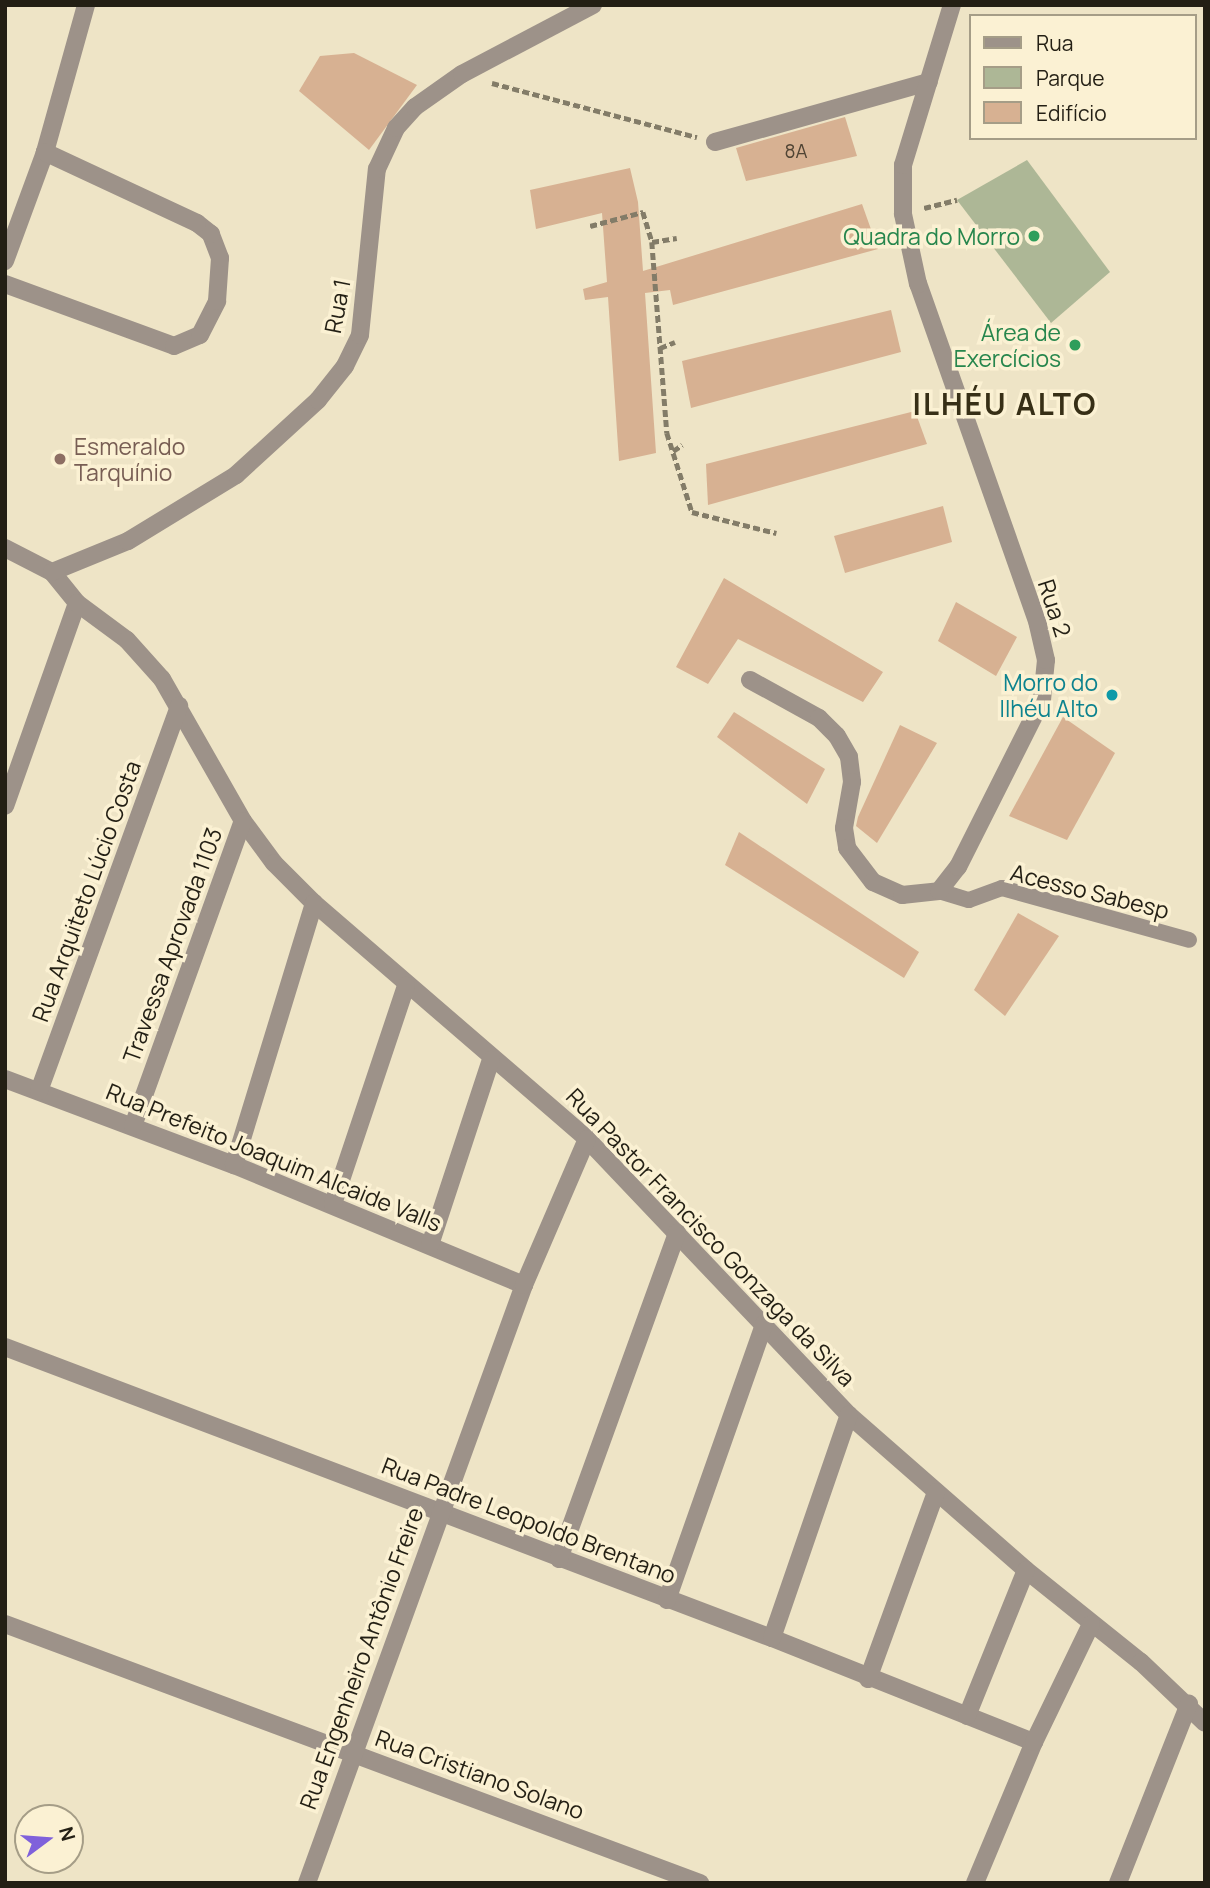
<!DOCTYPE html>
<meta charset="utf-8">
<style>
body{margin:0}
#map{position:relative;width:1210px;height:1888px;overflow:hidden;background:#eee4c6;font-family:Manrope,sans-serif}
div>[style]{position:absolute}
.green>*{inset:0;background:#adb796}
.building>*{inset:0;background:#d7b192}
.path>*{height:4.5px;margin-top:-2.25px;transform-origin:0;background:repeating-linear-gradient(90deg,#837c68 0 7px,transparent 0 10.5px)}
.service>*{height:16px;margin:-8px;padding:0 8px;transform-origin:8px;border-radius:8px;background:#9d9289}
.pedestrian>*{height:18px;margin:-9px;padding:0 9px;transform-origin:9px;border-radius:9px;background:#9d9289}
.minor>*{height:18px;margin:-9px;padding:0 9px;transform-origin:9px;border-radius:9px;background:#9d9289}
.dots>*{width:19px;height:19px;translate:-50% -50%;box-sizing:border-box;border:4px solid #fbf1d3;border-radius:50%}
span{translate:-50% -50%;white-space:nowrap;text-align:center;line-height:1.15;-webkit-text-stroke:7px #fbf1d3;paint-order:stroke}
.number-label{font-size:19px;color:#504434}
.number-label span{-webkit-text-stroke-width:0}
.leisure-label{font-size:23px;color:#27864d}
.right{translate:-100% -50%;text-align:right}
.street-label{font-size:23px;color:#231f14}
.education-label{font-size:23px;color:#785e54}
.left{translate:0 -50%;text-align:left}
.culture-label{font-size:23px;color:#0d838f}
.district-label{font-size:30px;color:#372f16;font-weight:700;letter-spacing:2px}
.frame{position:absolute;inset:0;border:7px solid #231f14;pointer-events:none}
.legend{position:absolute;left:969px;top:14px;width:228px;height:126px;box-sizing:border-box;background:#fbf1d3;border:2px solid #a59d87;margin:0;padding:9px 12px;list-style:none;font-size:21px;color:#231f14}
.legend li{display:flex;align-items:center;gap:14px;height:35px}
.legend b{width:35px;border:2px solid #a59d87}
.north{position:absolute;left:14px;top:1804px;width:70px;height:70px;box-sizing:border-box;background:#fbf1d3;border:2px solid #a59d87;border-radius:50%;rotate:74deg;font-size:19px;font-weight:700;line-height:28px;text-align:center;color:#231f14}
.north::after{content:'';display:block;margin:auto;width:24px;height:32px;background:#7f61db;clip-path:polygon(50% 0,100% 100%,50% 72%,0 100%)}
</style>
<div id="map">
<div class="green">
<i style="clip-path:polygon(1027px 160px,1110px 272px,1051px 323px,957px 200px)"></i>
</div>
<div class="building">
<i style="clip-path:polygon(354px 53px,417px 85px,369px 150px,299px 91px,320px 56px)"></i>
<i style="clip-path:polygon(845px 117px,857px 156px,746px 181px,736px 148px)"></i>
<i style="clip-path:polygon(630px 168px,638px 202px,643px 271px,862px 204px,878px 249px,673px 305px,670px 290px,645px 293px,656px 453px,619px 461px,608px 297px,585px 300px,583px 289px,607px 282px,602px 213px,536px 229px,530px 190px)"></i>
<i style="clip-path:polygon(891px 310px,901px 352px,691px 408px,682px 361px)"></i>
<i style="clip-path:polygon(915px 411px,927px 444px,708px 505px,706px 464px)"></i>
<i style="clip-path:polygon(943px 506px,952px 542px,845px 573px,834px 536px)"></i>
<i style="clip-path:polygon(724px 578px,883px 672px,863px 702px,738px 639px,708px 684px,676px 667px)"></i>
<i style="clip-path:polygon(956px 602px,1017px 637px,996px 676px,938px 641px)"></i>
<i style="clip-path:polygon(734px 712px,825px 769px,807px 804px,717px 737px)"></i>
<i style="clip-path:polygon(1063px 717px,1115px 753px,1067px 840px,1009px 816px)"></i>
<i style="clip-path:polygon(900px 725px,937px 743px,877px 843px,856px 826px,858px 817px)"></i>
<i style="clip-path:polygon(739px 832px,919px 952px,904px 978px,725px 865px)"></i>
<i style="clip-path:polygon(1018px 913px,1059px 936px,1005px 1016px,974px 990px)"></i>
</div>
<div class="path">
<i style="left:492px;top:83px;width:212px;rotate:14.8deg"></i>
<i style="left:924px;top:208px;width:34px;rotate:-14deg"></i>
<i style="left:590px;top:226px;width:55px;rotate:-14.8deg"></i>
<i style="left:643px;top:212px;width:31px;rotate:73deg"></i>
<i style="left:652px;top:242px;width:192px;rotate:85.5deg"></i>
<i style="left:667px;top:433px;width:83px;rotate:72.4deg"></i>
<i style="left:692px;top:512px;width:87px;rotate:14deg"></i>
<i style="left:652px;top:242px;width:25px;rotate:-9deg"></i>
<i style="left:660px;top:348px;width:16px;rotate:-22deg"></i>
<i style="left:673px;top:451px;width:11px;rotate:-34deg"></i>
</div>
<div class="service">
<i style="left:939px;top:891px;width:31px;rotate:17deg"></i>
<i style="left:969px;top:900px;width:35px;rotate:-20deg"></i>
<i style="left:1002px;top:888px;width:194px;rotate:15.5deg"></i>
</div>
<div class="pedestrian">
<i style="left:715px;top:142px;width:222px;rotate:-15.7deg"></i>
</div>
<div class="minor">
<i style="left:5px;top:261px;width:116px;rotate:-69.8deg"></i>
<i style="left:45px;top:152px;width:153px;rotate:-74.4deg"></i>
<i style="left:5px;top:284px;width:180px;rotate:20.1deg"></i>
<i style="left:174px;top:346px;width:28px;rotate:-23deg"></i>
<i style="left:200px;top:335px;width:38px;rotate:-63deg"></i>
<i style="left:217px;top:301px;width:43px;rotate:-86deg"></i>
<i style="left:220px;top:258px;width:26px;rotate:-111deg"></i>
<i style="left:211px;top:234px;width:18px;rotate:-142deg"></i>
<i style="left:197px;top:223px;width:168px;rotate:-155deg"></i>
<i style="left:5px;top:548px;width:53px;rotate:27.1deg"></i>
<i style="left:52px;top:572px;width:40px;rotate:51deg"></i>
<i style="left:77px;top:603px;width:215px;rotate:109.5deg"></i>
<i style="left:52px;top:572px;width:82px;rotate:-22.2deg"></i>
<i style="left:128px;top:541px;width:127px;rotate:-31.4deg"></i>
<i style="left:236px;top:475px;width:111px;rotate:-42.4deg"></i>
<i style="left:318px;top:400px;width:43px;rotate:-51.5deg"></i>
<i style="left:345px;top:366px;width:34px;rotate:-64deg"></i>
<i style="left:360px;top:335px;width:167px;rotate:-84.2deg"></i>
<i style="left:377px;top:169px;width:45px;rotate:-65.1deg"></i>
<i style="left:396px;top:128px;width:28px;rotate:-48deg"></i>
<i style="left:415px;top:107px;width:57px;rotate:-35.1deg"></i>
<i style="left:462px;top:74px;width:148px;rotate:-27.8deg"></i>
<i style="left:77px;top:603px;width:62px;rotate:36.5deg"></i>
<i style="left:127px;top:640px;width:52px;rotate:48.1deg"></i>
<i style="left:162px;top:679px;width:163px;rotate:60.3deg"></i>
<i style="left:243px;top:821px;width:52px;rotate:53.6deg"></i>
<i style="left:274px;top:863px;width:57px;rotate:45deg"></i>
<i style="left:314px;top:903px;width:361px;rotate:40.8deg"></i>
<i style="left:587px;top:1139px;width:381px;rotate:46.5deg"></i>
<i style="left:849px;top:1415px;width:235px;rotate:41.2deg"></i>
<i style="left:1026px;top:1570px;width:147px;rotate:38.7deg"></i>
<i style="left:1141px;top:1662px;width:88px;rotate:43.6deg"></i>
<i style="left:750px;top:680px;width:79px;rotate:28.8deg"></i>
<i style="left:819px;top:718px;width:25px;rotate:45deg"></i>
<i style="left:837px;top:736px;width:24px;rotate:60deg"></i>
<i style="left:849px;top:757px;width:25px;rotate:83deg"></i>
<i style="left:852px;top:782px;width:47px;rotate:99.9deg"></i>
<i style="left:844px;top:828px;width:20px;rotate:81deg"></i>
<i style="left:847px;top:848px;width:43px;rotate:52.6deg"></i>
<i style="left:873px;top:882px;width:32px;rotate:24deg"></i>
<i style="left:902px;top:895px;width:37px;rotate:-6deg"></i>
<i style="left:939px;top:891px;width:31px;rotate:-52deg"></i>
<i style="left:958px;top:867px;width:187px;rotate:-63.3deg"></i>
<i style="left:1042px;top:700px;width:40px;rotate:-84.3deg"></i>
<i style="left:1046px;top:660px;width:37px;rotate:-103deg"></i>
<i style="left:1038px;top:624px;width:361px;rotate:-109.4deg"></i>
<i style="left:918px;top:284px;width:72px;rotate:-102.1deg"></i>
<i style="left:903px;top:214px;width:49px;rotate:-90deg"></i>
<i style="left:903px;top:165px;width:167px;rotate:-73deg"></i>
<i style="left:5px;top:1079px;width:245px;rotate:20.6deg"></i>
<i style="left:234px;top:1165px;width:314px;rotate:22.5deg"></i>
<i style="left:39px;top:1091px;width:410px;rotate:-70deg"></i>
<i style="left:133px;top:1126px;width:324px;rotate:-70.2deg"></i>
<i style="left:234px;top:1165px;width:274px;rotate:-73deg"></i>
<i style="left:333px;top:1204px;width:230px;rotate:-71.5deg"></i>
<i style="left:430px;top:1245px;width:195px;rotate:-71.8deg"></i>
<i style="left:5px;top:1347px;width:820px;rotate:20.78deg"></i>
<i style="left:772px;top:1638px;width:282px;rotate:21.7deg"></i>
<i style="left:559px;top:1559px;width:347px;rotate:-70.1deg"></i>
<i style="left:667px;top:1600px;width:293px;rotate:-70.6deg"></i>
<i style="left:5px;top:1624px;width:742px;rotate:20.44deg"></i>
<i style="left:772px;top:1638px;width:236px;rotate:-71deg"></i>
<i style="left:868px;top:1679px;width:199px;rotate:-70deg"></i>
<i style="left:967px;top:1716px;width:157px;rotate:-68deg"></i>
<i style="left:307px;top:1883px;width:636px;rotate:-70.06deg"></i>
<i style="left:524px;top:1285px;width:159px;rotate:-66.7deg"></i>
<i style="left:975px;top:1883px;width:153px;rotate:-67.3deg"></i>
<i style="left:1034px;top:1742px;width:131px;rotate:-64.2deg"></i>
<i style="left:1118px;top:1883px;width:193px;rotate:-68.4deg"></i>
</div>
<div class="dots">
<i style="left:1034px;top:236px;background:#2e9e5b"></i>
<i style="left:1075px;top:345px;background:#2e9e5b"></i>
<i style="left:60px;top:459px;background:#8d6e63"></i>
<i style="left:1112px;top:695px;background:#0f9aa8"></i>
</div>
<div class="number-label">
<span style="left:796px;top:152px">8A</span>
</div>
<div class="leisure-label">
<span class="right" style="left:1020px;top:236px">Quadra do Morro</span>
<span class="right" style="left:1061px;top:345px">Área de<br>Exercícios</span>
</div>
<div class="street-label">
<span style="left:337px;top:306px;rotate:-79deg">Rua 1</span>
<span style="left:1055px;top:608px;rotate:72deg">Rua 2</span>
<span style="left:86px;top:891px;rotate:-70deg">Rua Arquiteto Lúcio Costa</span>
<span style="left:1090px;top:891px;rotate:14deg">Acesso Sabesp</span>
<span style="left:172px;top:945px;rotate:-70deg">Travessa Aprovada 1103</span>
<span style="left:274px;top:1157px;rotate:22deg">Rua Prefeito Joaquim Alcaide Valls</span>
<span style="left:711px;top:1237px;rotate:46deg">Rua Pastor Francisco Gonzaga da Silva</span>
<span style="left:529px;top:1520px;rotate:21deg">Rua Padre Leopoldo Brentano</span>
<span style="left:361px;top:1658px;rotate:-70deg">Rua Engenheiro Antônio Freire</span>
<span style="left:480px;top:1774px;rotate:20deg">Rua Cristiano Solano</span>
</div>
<div class="education-label">
<span class="left" style="left:74px;top:459px">Esmeraldo<br>Tarquínio</span>
</div>
<div class="culture-label">
<span class="right" style="left:1098px;top:695px">Morro do<br>Ilhéu Alto</span>
</div>
<div class="district-label">
<span style="left:1005px;top:404px">ILHÉU ALTO</span>
</div>
<div class="frame"></div>
<ul class="legend">
<li><b style="height:9px;background:#9d9289"></b>Rua</li>
<li><b style="height:19px;background:#adb796"></b>Parque</li>
<li><b style="height:19px;background:#d7b192"></b>Edifício</li>
</ul>
<div class="north">N</div>
</div>
